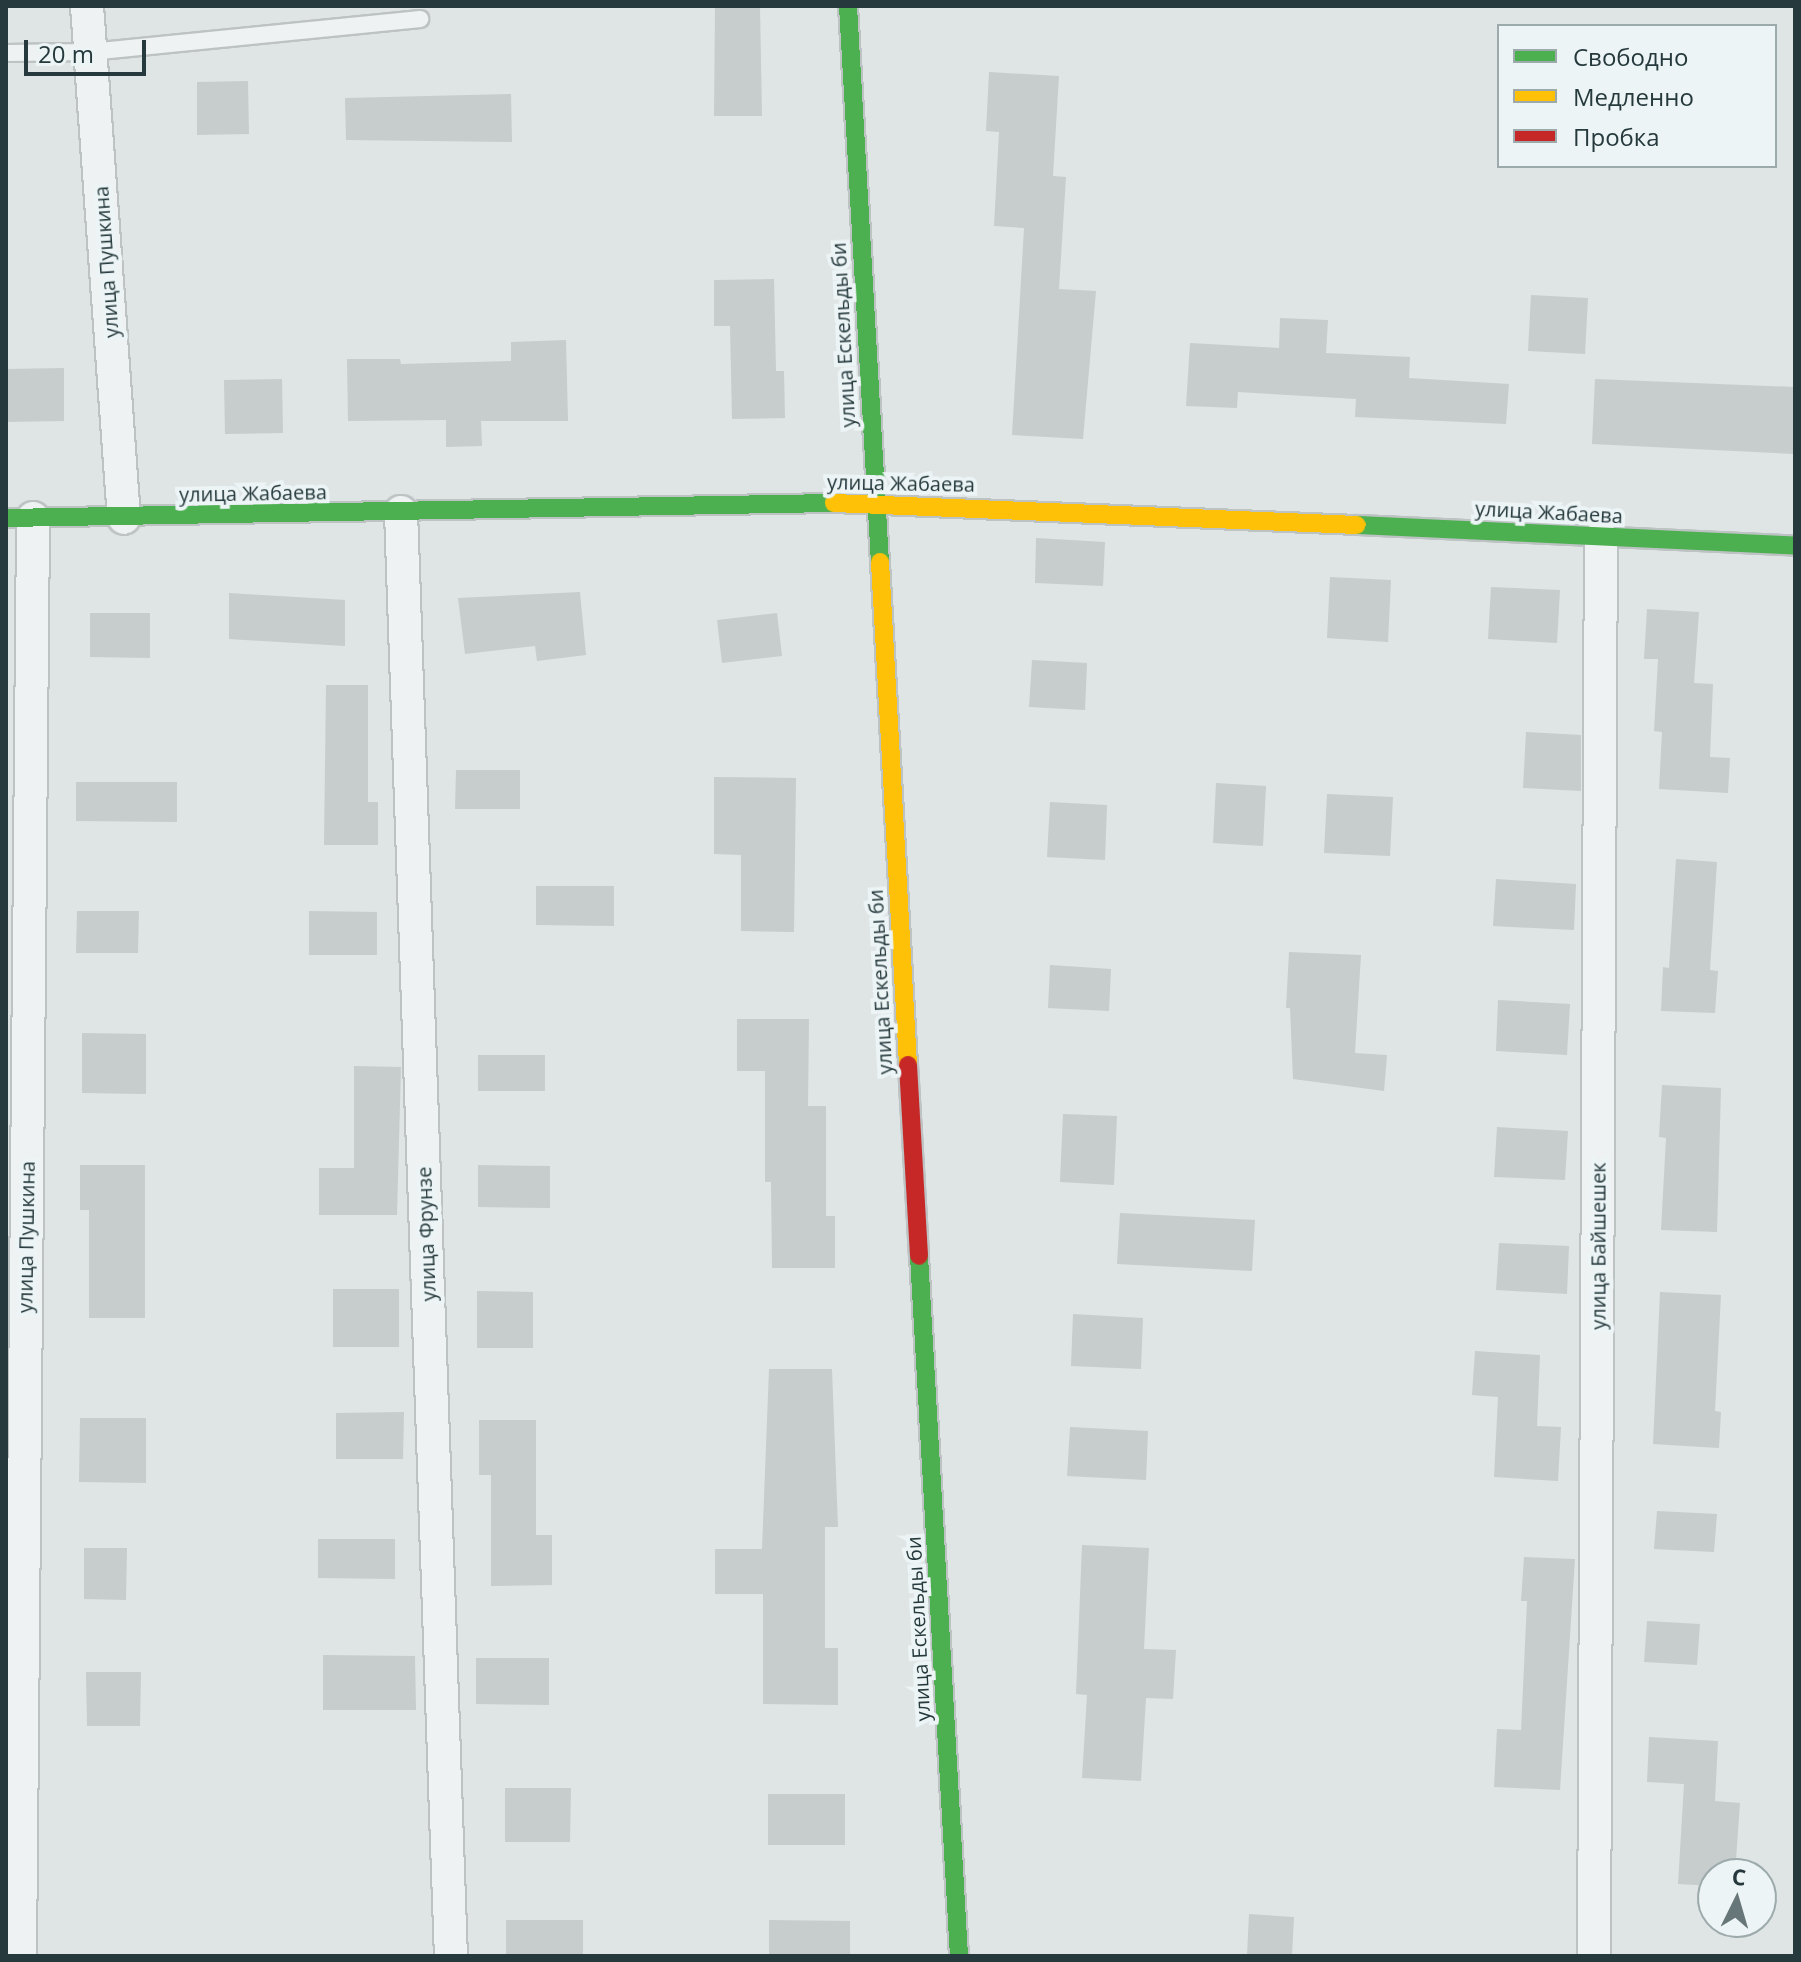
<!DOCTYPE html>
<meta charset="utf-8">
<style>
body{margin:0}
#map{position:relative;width:1801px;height:1962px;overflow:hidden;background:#dfe4e5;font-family:"Open Sans",sans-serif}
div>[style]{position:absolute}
.building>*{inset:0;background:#c7cccd}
.roads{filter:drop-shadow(2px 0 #bdc2c3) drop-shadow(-2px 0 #bdc2c3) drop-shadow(0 2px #bdc2c3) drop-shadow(0 -2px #bdc2c3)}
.lane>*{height:16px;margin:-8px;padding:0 8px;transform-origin:8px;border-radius:8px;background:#eff2f2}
.street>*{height:32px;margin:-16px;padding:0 16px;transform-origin:16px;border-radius:16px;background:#eff2f2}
.fast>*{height:18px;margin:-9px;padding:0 9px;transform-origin:9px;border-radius:9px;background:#4caf50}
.slow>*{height:18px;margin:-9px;padding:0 9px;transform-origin:9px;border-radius:9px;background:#ffc107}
.jam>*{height:18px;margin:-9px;padding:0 9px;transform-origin:9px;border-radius:9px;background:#c62828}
span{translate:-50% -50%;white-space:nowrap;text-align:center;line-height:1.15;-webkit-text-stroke:8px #ecf4f5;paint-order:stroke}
.street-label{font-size:20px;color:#263a3e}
.frame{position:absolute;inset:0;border:8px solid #263a3e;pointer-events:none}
.legend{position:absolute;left:1497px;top:24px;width:280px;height:144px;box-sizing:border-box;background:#ecf4f5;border:2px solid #9daaac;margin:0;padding:10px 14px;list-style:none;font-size:24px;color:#263a3e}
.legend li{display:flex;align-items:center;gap:16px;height:40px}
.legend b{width:40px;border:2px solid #9daaac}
.north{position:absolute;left:1697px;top:1858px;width:80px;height:80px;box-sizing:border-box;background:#ecf4f5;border:2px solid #9daaac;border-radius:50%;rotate:5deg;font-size:22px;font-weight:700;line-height:32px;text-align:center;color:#263a3e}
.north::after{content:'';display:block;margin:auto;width:28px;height:36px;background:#677678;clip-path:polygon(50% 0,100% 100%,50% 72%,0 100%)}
.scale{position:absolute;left:24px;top:40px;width:122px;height:36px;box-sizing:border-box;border:4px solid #263a3e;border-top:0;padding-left:10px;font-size:24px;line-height:28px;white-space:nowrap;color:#263a3e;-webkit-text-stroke:6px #ecf4f5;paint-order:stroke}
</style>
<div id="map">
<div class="building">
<i style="clip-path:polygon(715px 6px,760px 6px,762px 116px,714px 116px)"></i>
<i style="clip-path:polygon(989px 72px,1059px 76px,1053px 176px,1066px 177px,1059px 289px,1096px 291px,1083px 439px,1012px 435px,1024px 228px,994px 226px,999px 132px,986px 131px)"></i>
<i style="clip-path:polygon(248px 81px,249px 134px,197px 135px,197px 82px)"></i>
<i style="clip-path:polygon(511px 94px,512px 142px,346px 140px,345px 98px)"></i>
<i style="clip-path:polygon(774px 279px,776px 371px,784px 371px,785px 418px,732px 419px,730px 326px,714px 326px,714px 280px)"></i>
<i style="clip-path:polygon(1531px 295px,1588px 298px,1585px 354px,1528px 351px)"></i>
<i style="clip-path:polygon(1280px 318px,1328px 320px,1326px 353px,1410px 357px,1409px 378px,1509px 384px,1506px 424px,1355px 417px,1356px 399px,1238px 392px,1237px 408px,1186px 406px,1190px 343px,1279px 348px)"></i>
<i style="clip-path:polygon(566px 340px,568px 421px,481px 421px,482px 446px,446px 447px,446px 420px,348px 421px,347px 359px,400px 359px,401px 364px,511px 361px,511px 342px)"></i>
<i style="clip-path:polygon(64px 368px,64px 421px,6px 422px,6px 369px)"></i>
<i style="clip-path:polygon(282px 379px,283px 433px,225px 434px,224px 380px)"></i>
<i style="clip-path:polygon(1595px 379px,1795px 387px,1795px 454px,1592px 444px)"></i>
<i style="clip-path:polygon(1036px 538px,1105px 542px,1103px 586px,1035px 583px)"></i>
<i style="clip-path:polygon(1330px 577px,1391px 580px,1388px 642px,1327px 638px)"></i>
<i style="clip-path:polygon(1491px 587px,1560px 590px,1557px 643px,1488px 639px)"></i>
<i style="clip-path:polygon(580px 592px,586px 655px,537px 661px,535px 646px,465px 654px,458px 598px)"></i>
<i style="clip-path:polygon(229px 593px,345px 600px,345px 646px,229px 639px)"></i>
<i style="clip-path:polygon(1647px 609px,1699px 612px,1694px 683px,1713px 684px,1710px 757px,1730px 758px,1728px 793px,1659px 789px,1662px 732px,1654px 731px,1658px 659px,1644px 659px)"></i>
<i style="clip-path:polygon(90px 613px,150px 613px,150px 658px,90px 657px)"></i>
<i style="clip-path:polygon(777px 613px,782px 656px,722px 663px,717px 620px)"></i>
<i style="clip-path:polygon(1032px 660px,1087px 663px,1085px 710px,1029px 707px)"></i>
<i style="clip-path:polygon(326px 685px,368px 685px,368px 802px,378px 802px,378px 845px,324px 845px)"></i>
<i style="clip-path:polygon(1526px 732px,1581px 735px,1581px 791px,1523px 788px)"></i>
<i style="clip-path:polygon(456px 770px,520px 770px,520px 809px,455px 809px)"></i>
<i style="clip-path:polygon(714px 777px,796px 778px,794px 932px,741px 931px,741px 855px,714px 854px)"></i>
<i style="clip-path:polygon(76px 782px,177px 782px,177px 822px,76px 821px)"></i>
<i style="clip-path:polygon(1216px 783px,1266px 786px,1263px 846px,1213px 843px)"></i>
<i style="clip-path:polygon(1327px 794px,1393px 797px,1390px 856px,1324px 853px)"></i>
<i style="clip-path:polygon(1050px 802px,1107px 805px,1105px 860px,1047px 857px)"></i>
<i style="clip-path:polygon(1676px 859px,1717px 862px,1710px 970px,1718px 971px,1715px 1013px,1661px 1011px,1663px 967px,1669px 968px)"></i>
<i style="clip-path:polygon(1496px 879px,1576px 884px,1574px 930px,1493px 926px)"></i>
<i style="clip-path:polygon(536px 886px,614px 886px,614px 926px,536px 925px)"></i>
<i style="clip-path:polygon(77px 911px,139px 911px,138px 953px,76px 953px)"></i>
<i style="clip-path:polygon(309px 911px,377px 912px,377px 955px,309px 955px)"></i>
<i style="clip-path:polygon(1289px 952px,1361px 955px,1355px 1053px,1387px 1055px,1384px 1091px,1293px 1079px,1290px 1008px,1286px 1008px)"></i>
<i style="clip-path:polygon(1050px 965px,1111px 969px,1109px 1011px,1048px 1008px)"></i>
<i style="clip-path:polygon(1498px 1000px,1570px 1004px,1567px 1055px,1496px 1051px)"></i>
<i style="clip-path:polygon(737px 1019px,809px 1019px,808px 1106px,826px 1106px,826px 1216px,835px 1216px,835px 1268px,772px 1268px,771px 1182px,765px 1182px,765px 1071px,737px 1071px)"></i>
<i style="clip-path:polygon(82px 1033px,146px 1034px,146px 1094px,82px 1093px)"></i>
<i style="clip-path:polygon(478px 1055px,545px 1055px,545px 1091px,478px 1091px)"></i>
<i style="clip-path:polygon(354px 1066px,401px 1067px,397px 1215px,319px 1215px,319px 1168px,354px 1168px)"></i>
<i style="clip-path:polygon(1662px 1085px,1721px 1088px,1717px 1232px,1661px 1230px,1666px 1138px,1659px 1137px)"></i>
<i style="clip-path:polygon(1063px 1114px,1117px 1116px,1114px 1185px,1060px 1182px)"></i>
<i style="clip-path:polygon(1497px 1127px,1568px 1131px,1565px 1180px,1494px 1177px)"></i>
<i style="clip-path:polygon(80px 1165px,145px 1165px,145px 1318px,89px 1318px,89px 1210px,80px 1210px)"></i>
<i style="clip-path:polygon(478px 1165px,550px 1166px,550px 1208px,478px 1207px)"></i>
<i style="clip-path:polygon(1120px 1213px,1255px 1220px,1252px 1271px,1117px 1264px)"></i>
<i style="clip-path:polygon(1499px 1243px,1569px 1246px,1567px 1294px,1496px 1290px)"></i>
<i style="clip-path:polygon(333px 1289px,399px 1289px,399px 1347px,333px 1347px)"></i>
<i style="clip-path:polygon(477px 1291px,533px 1292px,533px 1348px,477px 1348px)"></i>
<i style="clip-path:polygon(1660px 1292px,1721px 1295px,1715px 1411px,1721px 1412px,1719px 1448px,1653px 1444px)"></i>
<i style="clip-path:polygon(1073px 1314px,1143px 1318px,1141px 1369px,1071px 1366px)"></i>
<i style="clip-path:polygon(1475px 1351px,1540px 1355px,1537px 1426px,1561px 1427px,1558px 1481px,1494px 1477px,1498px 1397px,1472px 1395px)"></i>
<i style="clip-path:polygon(769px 1369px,832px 1369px,838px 1527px,825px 1527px,825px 1648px,838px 1648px,838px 1705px,763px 1704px,763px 1594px,715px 1594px,715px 1549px,762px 1549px)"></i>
<i style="clip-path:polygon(404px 1412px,403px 1459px,336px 1459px,336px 1413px)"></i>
<i style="clip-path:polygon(80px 1418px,146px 1418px,146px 1483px,79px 1482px)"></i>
<i style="clip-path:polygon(479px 1420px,536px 1420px,536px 1535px,552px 1535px,552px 1585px,491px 1586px,491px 1475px,479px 1475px)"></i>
<i style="clip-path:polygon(1070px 1427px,1148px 1431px,1146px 1480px,1067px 1476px)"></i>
<i style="clip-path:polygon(1657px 1511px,1717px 1514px,1714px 1552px,1654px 1549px)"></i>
<i style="clip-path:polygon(318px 1539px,395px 1539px,395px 1579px,318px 1578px)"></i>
<i style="clip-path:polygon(1082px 1545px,1149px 1548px,1144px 1649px,1176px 1650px,1173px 1699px,1146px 1698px,1141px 1781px,1082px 1778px,1087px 1695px,1076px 1694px)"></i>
<i style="clip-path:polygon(84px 1548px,127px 1548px,126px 1600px,84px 1599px)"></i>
<i style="clip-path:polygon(1524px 1557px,1575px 1559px,1560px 1790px,1494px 1787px,1497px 1729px,1521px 1730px,1527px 1601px,1521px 1601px)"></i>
<i style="clip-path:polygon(1647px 1621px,1700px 1624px,1697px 1665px,1644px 1662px)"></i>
<i style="clip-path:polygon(323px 1655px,415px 1656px,416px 1710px,323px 1710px)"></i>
<i style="clip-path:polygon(476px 1658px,549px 1658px,549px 1705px,476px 1704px)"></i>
<i style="clip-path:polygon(86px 1672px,141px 1672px,140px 1726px,87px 1726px)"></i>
<i style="clip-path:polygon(1649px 1737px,1718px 1741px,1715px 1801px,1740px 1803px,1735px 1874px,1713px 1874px,1713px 1886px,1678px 1884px,1684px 1784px,1647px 1782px)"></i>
<i style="clip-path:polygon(505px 1788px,571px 1788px,570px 1842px,505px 1842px)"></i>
<i style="clip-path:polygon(768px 1794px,845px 1794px,845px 1845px,768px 1845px)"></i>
<i style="clip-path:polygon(1249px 1914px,1294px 1917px,1292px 1956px,1247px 1956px)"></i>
<i style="clip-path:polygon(506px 1920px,583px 1920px,583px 1956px,506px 1956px)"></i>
<i style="clip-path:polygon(769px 1920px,850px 1921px,850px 1956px,769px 1956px)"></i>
</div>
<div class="roads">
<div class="lane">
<i style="left:6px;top:53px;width:84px;rotate:-0.7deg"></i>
<i style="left:90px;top:52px;width:332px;rotate:-5.7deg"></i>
</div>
<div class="street">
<i style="left:87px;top:6px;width:513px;rotate:85.87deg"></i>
<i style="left:401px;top:512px;width:1445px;rotate:88.02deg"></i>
<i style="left:20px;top:1956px;width:1438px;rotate:-89.48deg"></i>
<i style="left:1594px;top:1956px;width:1419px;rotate:-89.72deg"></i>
</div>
<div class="fast">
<i style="left:848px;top:6px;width:557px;rotate:86.71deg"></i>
<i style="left:6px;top:518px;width:828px;rotate:-1.04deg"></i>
<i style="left:1357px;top:525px;width:439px;rotate:2.7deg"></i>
<i style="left:919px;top:1256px;width:701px;rotate:86.73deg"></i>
</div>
<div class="slow">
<i style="left:834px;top:503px;width:523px;rotate:2.41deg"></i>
<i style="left:880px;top:562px;width:504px;rotate:86.81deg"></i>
</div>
<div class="jam">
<i style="left:908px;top:1065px;width:191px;rotate:86.7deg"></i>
</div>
</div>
<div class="street-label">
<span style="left:106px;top:262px;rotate:-94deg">улица Пушкина</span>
<span style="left:843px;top:335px;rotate:-93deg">улица Ескельды би</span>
<span style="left:901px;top:483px;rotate:1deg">улица Жабаева</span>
<span style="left:253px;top:493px;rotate:-1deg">улица Жабаева</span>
<span style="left:1549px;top:512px;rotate:3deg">улица Жабаева</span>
<span style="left:880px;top:982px;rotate:-93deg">улица Ескельды би</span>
<span style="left:426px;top:1234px;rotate:-92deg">улица Фрунзе</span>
<span style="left:26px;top:1237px;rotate:-89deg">улица Пушкина</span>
<span style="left:1598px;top:1246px;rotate:-90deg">улица Байшешек</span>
<span style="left:918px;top:1629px;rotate:-93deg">улица Ескельды би</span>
</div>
<div class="frame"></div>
<ul class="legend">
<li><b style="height:10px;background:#4caf50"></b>Свободно</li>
<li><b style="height:10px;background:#ffc107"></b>Медленно</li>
<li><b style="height:10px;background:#c62828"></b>Пробка</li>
</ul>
<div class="north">С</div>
<div class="scale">20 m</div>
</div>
